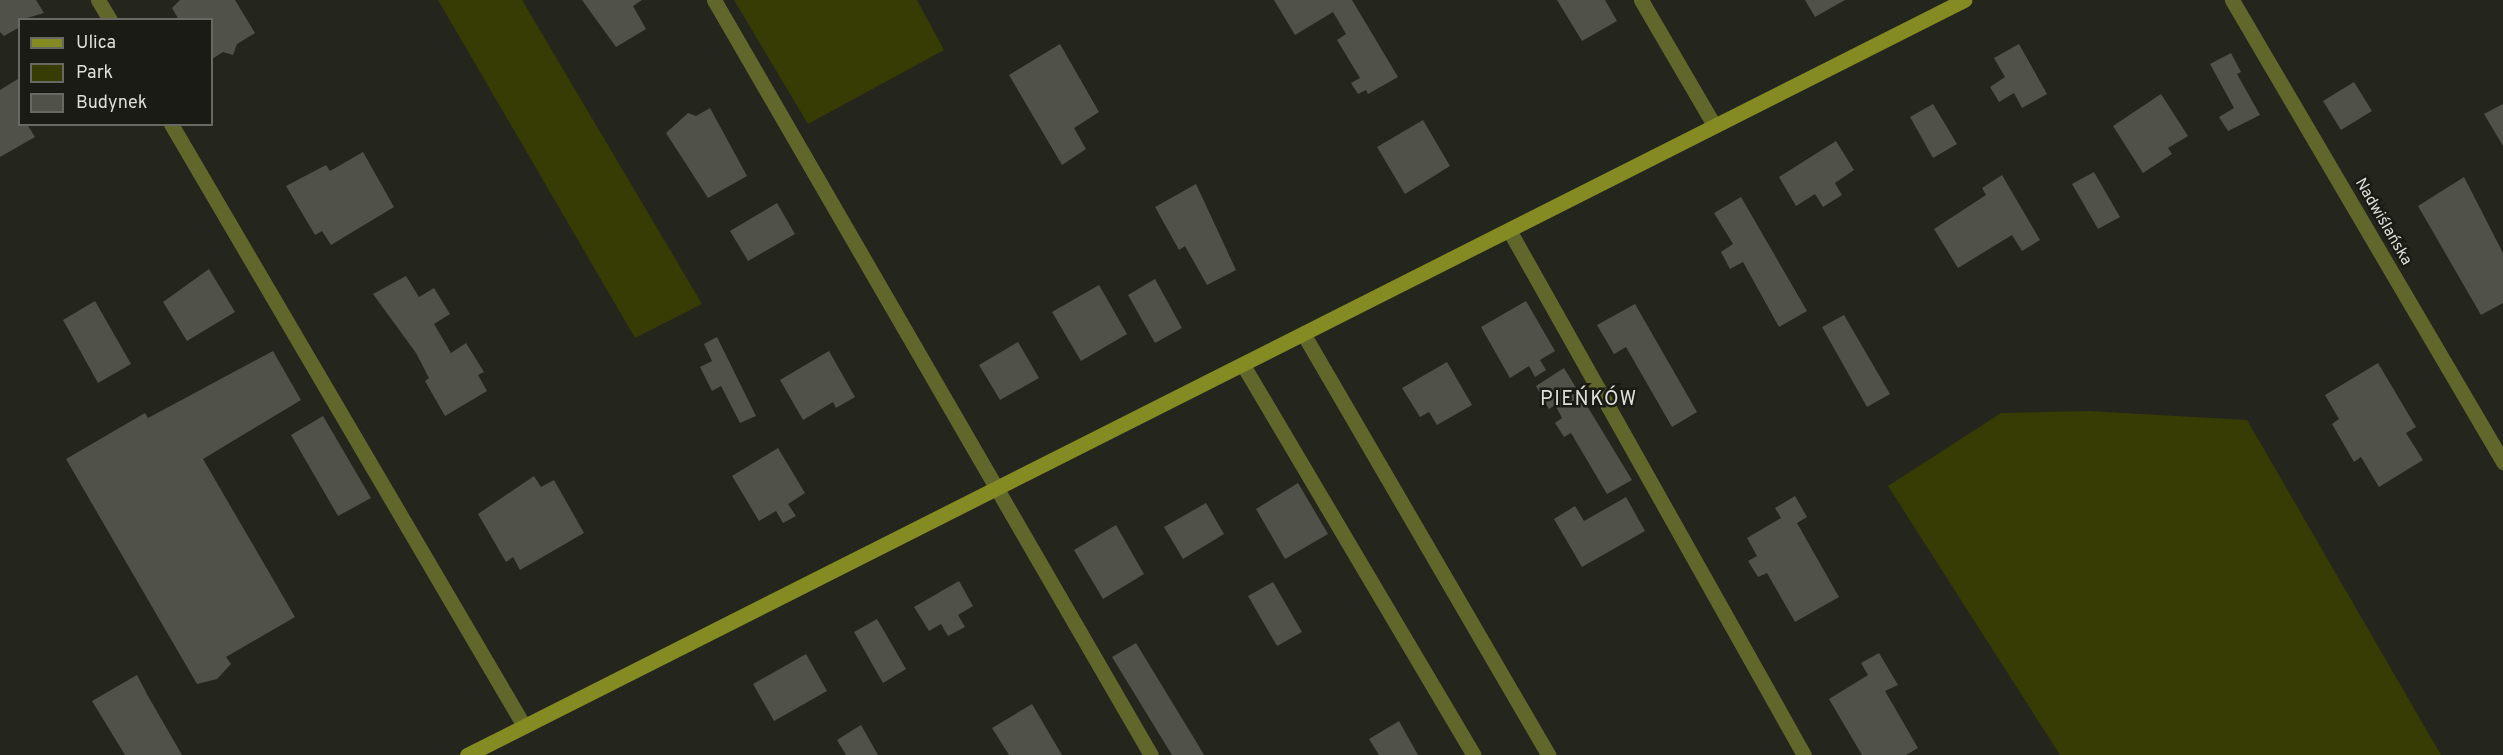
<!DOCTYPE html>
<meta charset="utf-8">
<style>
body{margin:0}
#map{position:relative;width:2503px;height:755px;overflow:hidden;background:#24251d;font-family:Overpass,sans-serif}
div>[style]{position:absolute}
.green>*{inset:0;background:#373b04}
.building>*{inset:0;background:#505249}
.lane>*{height:15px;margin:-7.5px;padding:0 7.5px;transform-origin:7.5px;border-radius:7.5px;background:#61662b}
.street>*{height:15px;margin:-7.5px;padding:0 7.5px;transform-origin:7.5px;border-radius:7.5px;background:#61662b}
.secondary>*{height:15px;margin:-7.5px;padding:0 7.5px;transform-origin:7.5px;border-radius:7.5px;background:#848b23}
span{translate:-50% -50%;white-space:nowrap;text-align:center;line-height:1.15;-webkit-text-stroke:5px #1a1b14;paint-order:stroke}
.street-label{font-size:16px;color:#dedfda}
.quarter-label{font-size:20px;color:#dedfda;letter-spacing:1.5px}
.legend{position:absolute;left:18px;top:18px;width:195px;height:108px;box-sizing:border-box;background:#1a1b14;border:2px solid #686963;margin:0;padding:8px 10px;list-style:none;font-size:18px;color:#dedfda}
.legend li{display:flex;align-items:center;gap:12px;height:30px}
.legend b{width:30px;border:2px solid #686963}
</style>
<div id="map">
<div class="green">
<i style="clip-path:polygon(438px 0,522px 0,702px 304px,635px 338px)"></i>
<i style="clip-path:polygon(734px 0,917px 0,944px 50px,808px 124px)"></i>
<i style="clip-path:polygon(2089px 411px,2247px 420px,2441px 755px,2060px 755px,1888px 486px,2001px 413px)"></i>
</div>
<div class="building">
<i style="clip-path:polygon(0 0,36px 0,44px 13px,20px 20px,20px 27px,4px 36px,0 32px)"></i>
<i style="clip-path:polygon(180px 0,235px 0,255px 33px,237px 44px,233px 55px,223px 52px,212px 59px,212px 20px,179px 20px,172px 8px)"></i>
<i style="clip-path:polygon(582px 0,642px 0,633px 6px,646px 29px,616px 47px)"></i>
<i style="clip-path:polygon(1274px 0,1352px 0,1398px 77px,1368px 94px,1366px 90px,1358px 94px,1351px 83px,1360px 78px,1337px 40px,1346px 34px,1333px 12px,1295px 35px)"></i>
<i style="clip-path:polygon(1557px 0,1605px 0,1617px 21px,1582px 41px)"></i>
<i style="clip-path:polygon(1805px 0,1845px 0,1815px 17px)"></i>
<i style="clip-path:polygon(1060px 44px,1099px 112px,1074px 128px,1086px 149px,1062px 165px,1009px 75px)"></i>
<i style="clip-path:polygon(2019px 44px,2047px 94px,2022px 108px,2014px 93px,1999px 102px,1990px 87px,2005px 77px,1994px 58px)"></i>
<i style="clip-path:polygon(2231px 53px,2241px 72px,2237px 74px,2260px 115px,2228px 131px,2219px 117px,2234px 108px,2210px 64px)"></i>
<i style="clip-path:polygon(18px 79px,20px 124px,27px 124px,35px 137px,0 157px,0 90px)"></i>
<i style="clip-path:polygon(2354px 82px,2372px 111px,2341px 130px,2323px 101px)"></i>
<i style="clip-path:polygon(2161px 94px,2188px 136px,2168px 148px,2172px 154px,2143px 173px,2113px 126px)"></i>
<i style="clip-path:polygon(1933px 104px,1957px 144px,1933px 158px,1910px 117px)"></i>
<i style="clip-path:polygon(2503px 104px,2503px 146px,2484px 114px)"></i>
<i style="clip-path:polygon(710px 108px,747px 176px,708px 198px,666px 133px,688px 113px,696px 116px)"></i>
<i style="clip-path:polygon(1423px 120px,1450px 166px,1405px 194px,1377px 147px)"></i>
<i style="clip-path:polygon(1836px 141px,1854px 170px,1835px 183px,1842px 195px,1823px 207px,1815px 194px,1796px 206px,1779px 177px)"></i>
<i style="clip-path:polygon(363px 152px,394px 207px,331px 245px,322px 231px,315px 235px,286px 186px,326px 165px,330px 171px)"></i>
<i style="clip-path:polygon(2094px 172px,2120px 217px,2098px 229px,2072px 184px)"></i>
<i style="clip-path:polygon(2002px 175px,2040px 240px,2022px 251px,2012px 235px,1958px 268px,1934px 229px,1986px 195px,1982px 188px)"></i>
<i style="clip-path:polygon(2464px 177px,2503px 253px,2503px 303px,2481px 315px,2418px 206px)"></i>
<i style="clip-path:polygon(1196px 184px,1236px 270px,1207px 285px,1185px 246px,1179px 250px,1155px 207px)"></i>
<i style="clip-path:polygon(1741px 197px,1807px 311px,1779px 327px,1743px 262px,1730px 269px,1721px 252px,1733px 244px,1714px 213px)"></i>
<i style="clip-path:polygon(777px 203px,795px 234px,748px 261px,730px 231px)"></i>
<i style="clip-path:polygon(209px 269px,235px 312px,187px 341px,163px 302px)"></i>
<i style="clip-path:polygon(406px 276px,419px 297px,434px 288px,450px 314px,434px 324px,451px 353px,466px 343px,484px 372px,478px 375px,487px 391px,445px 416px,425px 381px,429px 378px,416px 353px,373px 294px)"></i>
<i style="clip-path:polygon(1155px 279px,1182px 328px,1155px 343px,1128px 295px)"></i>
<i style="clip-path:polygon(1099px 285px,1127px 334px,1081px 361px,1052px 312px)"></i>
<i style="clip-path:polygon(95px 301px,131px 364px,98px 383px,63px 320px)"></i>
<i style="clip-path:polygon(1526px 301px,1555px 351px,1540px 360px,1546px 370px,1535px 377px,1529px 366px,1510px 378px,1481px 327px)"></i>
<i style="clip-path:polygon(1635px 304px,1697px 412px,1672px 427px,1626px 347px,1614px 354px,1597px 325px)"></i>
<i style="clip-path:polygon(1844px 315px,1890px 394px,1867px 407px,1822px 327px)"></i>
<i style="clip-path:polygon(717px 337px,756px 416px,740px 423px,721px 386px,712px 391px,700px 367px,712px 361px,704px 344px)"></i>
<i style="clip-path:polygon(1018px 342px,1039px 378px,1000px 400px,979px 365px)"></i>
<i style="clip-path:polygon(273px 351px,301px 400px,203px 459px,295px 617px,226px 657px,231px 664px,217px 679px,197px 684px,66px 459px,145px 413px,148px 418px)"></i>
<i style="clip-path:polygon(829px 351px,855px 397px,836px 408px,833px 402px,803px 420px,780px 380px)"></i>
<i style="clip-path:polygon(1447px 362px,1472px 405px,1437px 425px,1429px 412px,1420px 417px,1402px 388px)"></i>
<i style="clip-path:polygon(2378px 363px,2416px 427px,2406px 433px,2423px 460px,2379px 487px,2361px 457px,2354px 462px,2332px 424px,2339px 419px,2325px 395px)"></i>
<i style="clip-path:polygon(1564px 368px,1632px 480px,1607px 494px,1571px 433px,1564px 437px,1555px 423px,1562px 418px,1555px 405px,1549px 409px,1536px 386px)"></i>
<i style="clip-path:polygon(323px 416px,371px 498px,338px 516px,291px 435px)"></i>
<i style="clip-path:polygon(778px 448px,805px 493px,788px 504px,796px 516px,783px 523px,776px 511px,759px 521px,732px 476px)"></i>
<i style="clip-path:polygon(534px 476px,541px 487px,554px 480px,584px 533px,520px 570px,513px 557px,506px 562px,478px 514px)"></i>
<i style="clip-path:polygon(1298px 483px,1328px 534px,1285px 559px,1256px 509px)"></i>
<i style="clip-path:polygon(1795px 496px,1807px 517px,1797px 523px,1839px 597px,1795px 622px,1767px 573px,1758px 577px,1748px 561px,1757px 556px,1747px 538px,1781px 518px,1775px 508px)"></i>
<i style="clip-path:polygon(1626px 497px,1645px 531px,1582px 567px,1554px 519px,1575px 506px,1584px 521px)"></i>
<i style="clip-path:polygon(1206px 503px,1224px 534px,1183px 559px,1164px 527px)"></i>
<i style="clip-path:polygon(1116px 525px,1144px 574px,1103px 599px,1074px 550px)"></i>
<i style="clip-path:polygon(959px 581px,973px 606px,958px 615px,965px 627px,948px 636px,941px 624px,929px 631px,914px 607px)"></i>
<i style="clip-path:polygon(1273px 582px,1302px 632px,1277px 646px,1248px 596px)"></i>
<i style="clip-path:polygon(877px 619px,906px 669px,883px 683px,854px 632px)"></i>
<i style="clip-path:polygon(1136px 643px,1200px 748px,1204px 755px,1172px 755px,1112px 657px)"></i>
<i style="clip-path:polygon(1879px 653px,1898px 685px,1885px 691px,1918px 748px,1906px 755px,1862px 755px,1829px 699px,1868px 675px,1861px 663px)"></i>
<i style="clip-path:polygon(806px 654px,827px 691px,774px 721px,753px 684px)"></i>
<i style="clip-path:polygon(137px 675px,148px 696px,182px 755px,125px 755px,92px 701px)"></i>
<i style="clip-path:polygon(1032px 704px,1062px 755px,1009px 755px,992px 728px)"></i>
<i style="clip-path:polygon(1399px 721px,1418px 755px,1379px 755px,1369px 739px)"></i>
<i style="clip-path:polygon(861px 725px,878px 755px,846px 755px,837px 740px)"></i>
</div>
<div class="lane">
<i style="left:714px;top:0;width:872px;rotate:59.94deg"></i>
<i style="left:1641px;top:0;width:145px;rotate:59.7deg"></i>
<i style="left:1509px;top:230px;width:602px;rotate:60.67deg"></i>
<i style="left:1304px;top:335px;width:486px;rotate:59.8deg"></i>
<i style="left:1243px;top:365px;width:453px;rotate:59.4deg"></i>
</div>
<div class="street">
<i style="left:98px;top:0;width:23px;rotate:59deg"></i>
<i style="left:2232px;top:0;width:536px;rotate:59.6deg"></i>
<i style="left:171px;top:124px;width:698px;rotate:59.61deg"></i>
</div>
<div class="secondary">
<i style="left:467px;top:755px;width:1677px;rotate:-26.76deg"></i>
</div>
<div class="street-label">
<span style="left:2383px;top:222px;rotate:60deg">Nadwiślańska</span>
</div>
<div class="quarter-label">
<span style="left:1589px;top:400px">PIEŃKÓW</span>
</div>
<ul class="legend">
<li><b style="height:8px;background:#848b23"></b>Ulica</li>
<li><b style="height:16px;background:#373b04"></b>Park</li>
<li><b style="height:16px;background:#505249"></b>Budynek</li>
</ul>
</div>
